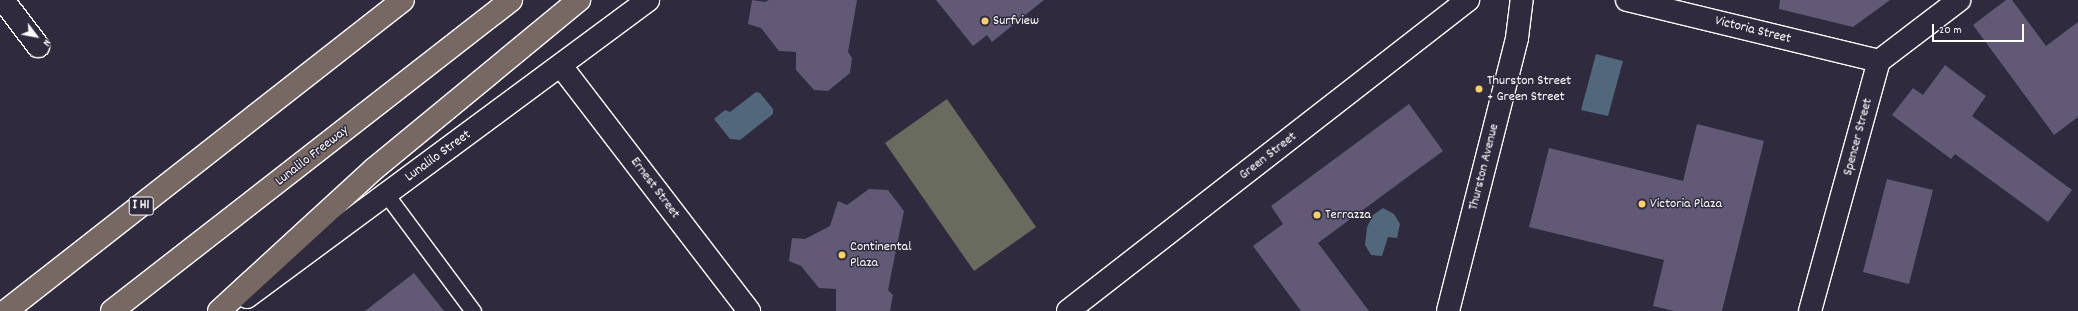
<!DOCTYPE html>
<style>
body{margin:0}
#map{position:relative;width:2078px;height:311px;overflow:hidden;background:#2f2a3d;font-family:Dekko,sans-serif}
div>[style]{position:absolute}
.green>*{inset:0;background:#686b5d}
.water>*{inset:0;background:#51677c}
.building>*{inset:0;background:#615976}
.roads{filter:drop-shadow(1px 0 #fff) drop-shadow(-1px 0 #fff) drop-shadow(0 1px #fff) drop-shadow(0 -1px #fff)}
.service>*{height:15px;margin:-7.5px;padding:0 7.5px;transform-origin:7.5px;border-radius:7.5px;background:#2f2a3d}
.minor>*{height:22px;margin:-11px;padding:0 11px;transform-origin:11px;border-radius:11px;background:#2f2a3d}
.tertiary>*{height:22px;margin:-11px;padding:0 11px;transform-origin:11px;border-radius:11px;background:#2f2a3d}
.secondary>*{height:22px;margin:-11px;padding:0 11px;transform-origin:11px;border-radius:11px;background:#2f2a3d}
.motorway>*{height:22px;margin:-11px;padding:0 11px;transform-origin:11px;border-radius:11px;background:#776864}
.dots>*{width:11px;height:11px;translate:-50% -50%;box-sizing:border-box;border:2px solid #2f2a3d;border-radius:50%}
span{translate:-50% -50%;white-space:nowrap;text-align:center;line-height:1.15;-webkit-text-stroke:3px #2f2a3d;paint-order:stroke}
.shield-label span{padding:1px 3px;background:#2f2a3d;border:1px solid;border-radius:3px;-webkit-text-stroke-width:0}
.shield-label{font-size:13px;color:#fff;font-weight:700}
.poi-label{font-size:14px;color:#fff}
.left{translate:0 -50%;text-align:left}
.street-label{font-size:14px;color:#fff}
.north{position:absolute;left:16px;top:16px;width:40px;height:40px;-webkit-text-stroke:3px #2f2a3d;paint-order:stroke;rotate:122deg;font-size:11px;font-weight:700;line-height:16px;text-align:center;color:#fff}
.north::after{content:'';display:block;margin:auto;width:14px;height:18px;background:#fff;clip-path:polygon(50% 0,100% 100%,50% 72%,0 100%)}
.scale{position:absolute;left:1932px;top:24px;width:92px;height:18px;box-sizing:border-box;border:2px solid #fff;border-top:0;padding-left:5px;font-size:12px;line-height:14px;white-space:nowrap;color:#fff;-webkit-text-stroke:3px #2f2a3d;paint-order:stroke}
</style>
<div id="map">
<div class="green">
<i style="clip-path:polygon(947px 99px,1036px 227px,974px 271px,885px 143px)"></i>
</div>
<div class="water">
<i style="clip-path:polygon(1596px 54px,1623px 61px,1608px 116px,1581px 110px)"></i>
<i style="clip-path:polygon(756px 92px,760px 93px,773px 109px,773px 114px,740px 140px,730px 139px,714px 119px,725px 110px,730px 112px)"></i>
<i style="clip-path:polygon(1383px 208px,1394px 214px,1400px 224px,1397px 238px,1388px 237px,1382px 256px,1371px 255px,1365px 245px,1367px 227px,1373px 215px)"></i>
</div>
<div class="building">
<i style="clip-path:polygon(752px 0,765px 2px,769px 0,857px 0,848px 52px,852px 58px,850px 73px,828px 91px,814px 90px,796px 70px,796px 52px,779px 51px,761px 28px,748px 24px)"></i>
<i style="clip-path:polygon(936px 0,1044px 0,992px 42px,987px 35px,973px 46px)"></i>
<i style="clip-path:polygon(1780px 0,1890px 0,1853px 27px,1779px 9px)"></i>
<i style="clip-path:polygon(2006px 0,2012px 0,2046px 46px,2078px 22px,2078px 117px,2054px 135px,1973px 25px)"></i>
<i style="clip-path:polygon(1945px 65px,1986px 96px,1972px 116px,2072px 190px,2048px 222px,1955px 154px,1951px 159px,1892px 115px,1913px 88px,1923px 95px)"></i>
<i style="clip-path:polygon(1409px 104px,1443px 151px,1318px 243px,1369px 311px,1301px 311px,1253px 246px,1283px 224px,1271px 206px)"></i>
<i style="clip-path:polygon(1697px 124px,1764px 141px,1722px 311px,1674px 311px,1653px 306px,1664px 260px,1529px 227px,1549px 148px,1683px 181px)"></i>
<i style="clip-path:polygon(1887px 179px,1933px 190px,1909px 284px,1863px 272px)"></i>
<i style="clip-path:polygon(869px 189px,888px 190px,904px 211px,888px 290px,893px 295px,890px 311px,836px 311px,836px 289px,819px 288px,801px 266px,789px 261px,792px 238px,805px 239px,830px 226px,838px 201px,847px 205px)"></i>
<i style="clip-path:polygon(414px 273px,444px 311px,365px 311px)"></i>
</div>
<div class="roads">
<div class="service">
<i style="left:386px;top:194px;width:146px;rotate:53.4deg"></i>
</div>
<div class="minor">
<i style="left:3px;top:0;width:58px;rotate:52.7deg"></i>
<i style="left:1627px;top:0;width:259px;rotate:13.6deg"></i>
<i style="left:561px;top:66px;width:309px;rotate:52.5deg"></i>
<i style="left:1068px;top:311px;width:507px;rotate:-37.87deg"></i>
<i style="left:1810px;top:311px;width:259px;rotate:-74.6deg"></i>
<i style="left:1879px;top:61px;width:101px;rotate:-37.3deg"></i>
</div>
<div class="tertiary">
<i style="left:1448px;top:311px;width:282px;rotate:-75.8deg"></i>
<i style="left:1517px;top:38px;width:38px;rotate:-83deg"></i>
</div>
<div class="secondary">
<i style="left:247px;top:297px;width:499px;rotate:-36.5deg"></i>
</div>
<div class="motorway">
<i style="left:6px;top:311px;width:504px;rotate:-38.07deg"></i>
<i style="left:112px;top:311px;width:506px;rotate:-37.93deg"></i>
<i style="left:219px;top:311px;width:210px;rotate:-42.5deg"></i>
<i style="left:374px;top:169px;width:266px;rotate:-39.5deg"></i>
</div>
</div>
<div class="dots">
<i style="left:985px;top:21px;background:#ffd166"></i>
<i style="left:1479px;top:89px;background:#ffd166"></i>
<i style="left:1642px;top:204px;background:#ffd166"></i>
<i style="left:1317px;top:215px;background:#ffd166"></i>
<i style="left:842px;top:255px;background:#ffd166"></i>
</div>
<div class="shield-label">
<span style="left:141px;top:206px">I H1</span>
</div>
<div class="poi-label">
<span class="left" style="left:993px;top:21px">Surfview</span>
<span class="left" style="left:1487px;top:89px">Thurston Street<br>+ Green Street</span>
<span class="left" style="left:1650px;top:204px">Victoria Plaza</span>
<span class="left" style="left:1325px;top:215px">Terrazza</span>
<span class="left" style="left:850px;top:255px">Continental<br>Plaza</span>
</div>
<div class="street-label">
<span style="left:1753px;top:30px;rotate:14deg">Victoria Street</span>
<span style="left:1858px;top:137px;rotate:-75deg">Spencer Street</span>
<span style="left:312px;top:156px;rotate:-38deg">Lunalilo Freeway</span>
<span style="left:438px;top:156px;rotate:-36deg">Lunalilo Street</span>
<span style="left:1268px;top:156px;rotate:-38deg">Green Street</span>
<span style="left:1484px;top:167px;rotate:-76deg">Thurston Avenue</span>
<span style="left:655px;top:188px;rotate:53deg">Ernest Street</span>
</div>
<div class="north">N</div>
<div class="scale">20 m</div>
</div>
